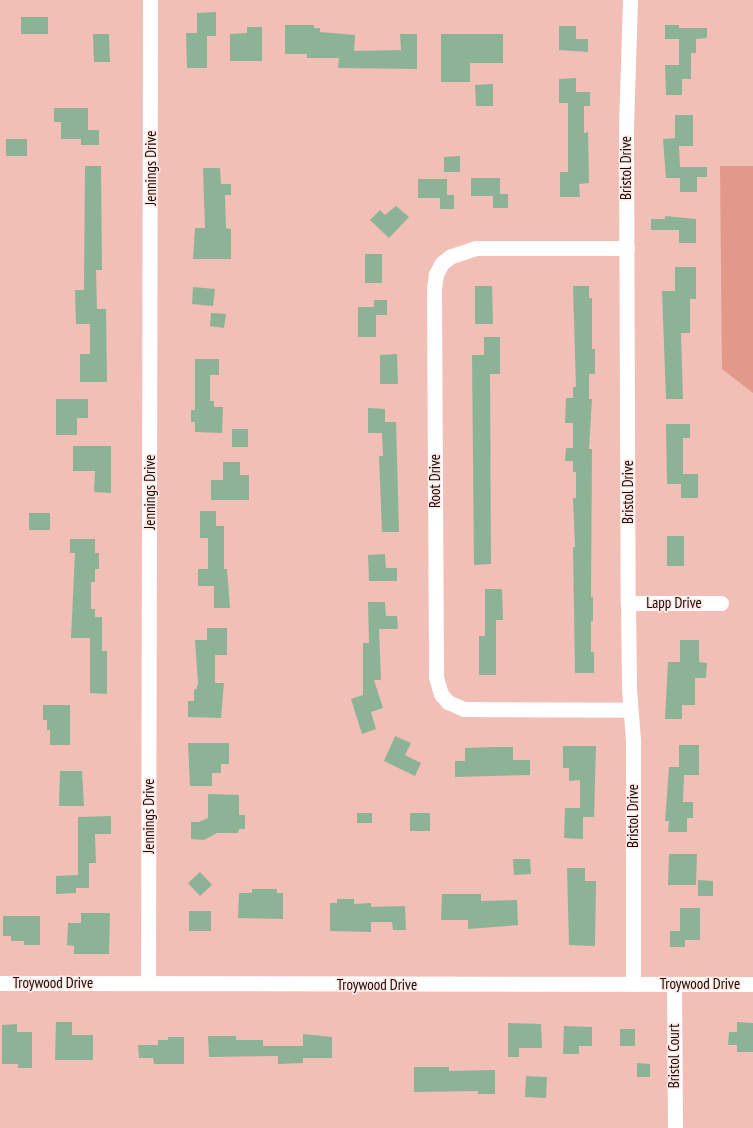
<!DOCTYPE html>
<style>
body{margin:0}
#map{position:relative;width:753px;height:1128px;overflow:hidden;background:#f1bfb5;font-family:"PT Sans Narrow",sans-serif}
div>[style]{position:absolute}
.green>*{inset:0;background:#e2998a}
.building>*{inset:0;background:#8cb395}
.street>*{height:15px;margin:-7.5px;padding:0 7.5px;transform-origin:7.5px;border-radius:7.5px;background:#fff}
span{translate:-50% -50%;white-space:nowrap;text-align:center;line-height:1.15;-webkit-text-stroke:3px #fde8e4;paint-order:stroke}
.street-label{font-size:15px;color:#180805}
</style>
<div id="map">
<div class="green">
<i style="clip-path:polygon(720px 166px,753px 166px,753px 393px,722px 369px)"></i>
</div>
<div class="building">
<i style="clip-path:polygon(216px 12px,216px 36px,207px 36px,207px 68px,187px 68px,186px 33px,197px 33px,197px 13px)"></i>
<i style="clip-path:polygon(21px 17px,48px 17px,48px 34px,21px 34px)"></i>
<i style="clip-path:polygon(285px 25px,314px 25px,314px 28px,320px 28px,320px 32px,355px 35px,354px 51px,401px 50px,400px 34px,417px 34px,417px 69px,338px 68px,339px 58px,307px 58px,307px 54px,285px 54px)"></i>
<i style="clip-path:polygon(665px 25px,679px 25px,679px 28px,707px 28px,707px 38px,696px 39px,696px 53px,691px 53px,691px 79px,682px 79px,682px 95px,666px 95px,665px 65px,679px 65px,679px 39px,665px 39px)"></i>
<i style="clip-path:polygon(559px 26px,576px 26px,576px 39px,588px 39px,588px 52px,559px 50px)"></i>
<i style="clip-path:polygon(247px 27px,262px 27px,262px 61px,230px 61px,230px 34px,247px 33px)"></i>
<i style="clip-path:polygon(93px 34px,109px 34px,110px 62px,94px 62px)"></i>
<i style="clip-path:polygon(441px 34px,503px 34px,503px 63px,470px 63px,470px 82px,441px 82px)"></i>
<i style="clip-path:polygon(576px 78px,576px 92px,590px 92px,590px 106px,584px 106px,584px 133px,588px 132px,589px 183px,579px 184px,580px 197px,560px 197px,560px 172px,568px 172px,568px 103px,559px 103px,559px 79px)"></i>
<i style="clip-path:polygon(493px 84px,493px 106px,476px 106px,475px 85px)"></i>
<i style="clip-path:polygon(54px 108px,88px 108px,88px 130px,99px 130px,99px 145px,81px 145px,81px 139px,61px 139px,61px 122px,54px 122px)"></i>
<i style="clip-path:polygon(675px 115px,693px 115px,693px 146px,679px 146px,680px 167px,707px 167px,707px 177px,697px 177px,697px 192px,680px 192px,680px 178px,666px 178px,663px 139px,675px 138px)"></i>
<i style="clip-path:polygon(6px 139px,27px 139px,27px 156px,6px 156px)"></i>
<i style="clip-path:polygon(460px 156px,460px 172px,444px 172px,444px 157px)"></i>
<i style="clip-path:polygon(85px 166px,101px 166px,102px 270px,96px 270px,97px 309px,106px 309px,107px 382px,80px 382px,80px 354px,90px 354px,90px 324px,76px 324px,75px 290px,84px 290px)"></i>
<i style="clip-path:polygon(203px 168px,220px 168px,221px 184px,231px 184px,231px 195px,225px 195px,226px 228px,231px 229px,231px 259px,193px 259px,195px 228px,205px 228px)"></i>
<i style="clip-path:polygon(471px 178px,500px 178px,500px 194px,508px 194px,508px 208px,493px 208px,493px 196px,471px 196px)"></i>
<i style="clip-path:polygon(418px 179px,447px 179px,447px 195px,454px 195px,454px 209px,440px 209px,440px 198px,418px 198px)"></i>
<i style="clip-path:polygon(396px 206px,409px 217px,389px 238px,370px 220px,380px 210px,385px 215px)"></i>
<i style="clip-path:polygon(665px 216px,696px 219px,696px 243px,679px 243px,679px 230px,651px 230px,651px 219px,665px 219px)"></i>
<i style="clip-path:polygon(365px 254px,382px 254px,382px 283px,365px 283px)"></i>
<i style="clip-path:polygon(675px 267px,696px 267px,696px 299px,690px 299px,690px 333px,681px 333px,683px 399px,666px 399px,662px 291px,675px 291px)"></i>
<i style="clip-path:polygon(475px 286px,492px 286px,493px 324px,475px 324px)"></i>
<i style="clip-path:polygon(573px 286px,589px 286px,589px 298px,592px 298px,592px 349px,595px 349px,595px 374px,589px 374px,589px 399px,592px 399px,589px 449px,592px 449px,591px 597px,593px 597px,593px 621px,591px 621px,591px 652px,594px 652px,594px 673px,575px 673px,573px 547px,575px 547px,573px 498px,576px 498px,576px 472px,573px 472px,573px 461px,565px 461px,566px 448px,573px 448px,573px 423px,565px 423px,566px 398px,573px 398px,573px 387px,576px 387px)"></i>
<i style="clip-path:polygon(193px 287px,215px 289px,213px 306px,192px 304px)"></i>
<i style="clip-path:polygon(374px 300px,387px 300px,387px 315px,376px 315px,376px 337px,358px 337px,358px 307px,374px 307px)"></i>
<i style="clip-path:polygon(211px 313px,226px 314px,224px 328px,210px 326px)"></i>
<i style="clip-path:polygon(484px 337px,500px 337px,500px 374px,490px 374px,491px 564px,474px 565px,472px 355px,484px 355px)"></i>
<i style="clip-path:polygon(397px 354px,398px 384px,380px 384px,380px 355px)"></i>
<i style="clip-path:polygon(195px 359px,219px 359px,219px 375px,210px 375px,210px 401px,214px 401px,214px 407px,223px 407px,222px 433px,195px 432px,195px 422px,191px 422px,191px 410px,195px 410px)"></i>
<i style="clip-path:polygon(56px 399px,88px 399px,88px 418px,77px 418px,77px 435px,56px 435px)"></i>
<i style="clip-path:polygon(368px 408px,385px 409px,385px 422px,396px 422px,399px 532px,382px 532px,379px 456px,383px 456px,382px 433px,368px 433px)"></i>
<i style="clip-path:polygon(666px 424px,690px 424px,690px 438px,683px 438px,683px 474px,698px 474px,698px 498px,681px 498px,681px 484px,667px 484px)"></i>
<i style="clip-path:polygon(232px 429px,248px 429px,248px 447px,232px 447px)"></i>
<i style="clip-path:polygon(73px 446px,111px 446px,111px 493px,94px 492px,95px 471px,73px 471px)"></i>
<i style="clip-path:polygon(223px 462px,240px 462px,240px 475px,249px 475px,249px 500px,211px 500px,211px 480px,223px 480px)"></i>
<i style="clip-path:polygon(200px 511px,216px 511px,216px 526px,224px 526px,224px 569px,227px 569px,230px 608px,214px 608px,214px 586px,198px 586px,198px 569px,208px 569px,208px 538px,200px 538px)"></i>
<i style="clip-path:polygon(29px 513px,50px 513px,50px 530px,29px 530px)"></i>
<i style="clip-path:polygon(667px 536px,684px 536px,684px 566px,667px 566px)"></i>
<i style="clip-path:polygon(70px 539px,95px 539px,95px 553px,99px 553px,99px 569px,95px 569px,95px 582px,91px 582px,91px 609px,95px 609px,95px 617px,102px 617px,102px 651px,107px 651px,107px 694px,90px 693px,90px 638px,71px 638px,75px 553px,70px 553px)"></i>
<i style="clip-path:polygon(385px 554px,386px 568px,397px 568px,397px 581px,369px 581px,368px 555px)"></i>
<i style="clip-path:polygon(485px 589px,502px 589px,503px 620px,496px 620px,496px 675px,479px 675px,479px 636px,485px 636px)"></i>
<i style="clip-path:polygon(368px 602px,385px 602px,386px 616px,397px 616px,398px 629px,379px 629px,381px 680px,374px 680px,383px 708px,371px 712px,376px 729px,362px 734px,351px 699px,363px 695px,363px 643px,369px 643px)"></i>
<i style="clip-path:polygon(207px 628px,227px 628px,227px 655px,215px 655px,215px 683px,224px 683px,221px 718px,188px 717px,188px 701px,194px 701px,194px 689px,196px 690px,198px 683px,195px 640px,207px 640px)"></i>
<i style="clip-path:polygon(680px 640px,699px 640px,699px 662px,707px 663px,706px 678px,695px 678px,695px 705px,682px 705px,682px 719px,665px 719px,668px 662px,680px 662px)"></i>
<i style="clip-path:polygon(43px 705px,70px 705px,70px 745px,50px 745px,50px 730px,47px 730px,47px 720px,43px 720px)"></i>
<i style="clip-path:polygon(395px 736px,411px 743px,405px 755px,421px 763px,415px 776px,384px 761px)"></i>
<i style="clip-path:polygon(188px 743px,229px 743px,229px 764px,221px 764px,221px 773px,212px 773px,212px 786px,190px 786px)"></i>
<i style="clip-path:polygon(679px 745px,699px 745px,699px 775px,684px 775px,683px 802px,693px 802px,693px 818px,687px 818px,687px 832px,668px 832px,669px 821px,665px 821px,669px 767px,679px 767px)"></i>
<i style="clip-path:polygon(563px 746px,596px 746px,594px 817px,583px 817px,583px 839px,564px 838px,565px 808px,580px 808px,580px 780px,569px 781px,569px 768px,563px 768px)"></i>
<i style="clip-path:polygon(495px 747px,513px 747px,513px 760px,530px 760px,530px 775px,455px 777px,455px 761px,465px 761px,465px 748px)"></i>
<i style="clip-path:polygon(60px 771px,82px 771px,84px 806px,59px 806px)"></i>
<i style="clip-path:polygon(208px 794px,239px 795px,239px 815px,245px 815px,245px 829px,239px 829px,238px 833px,217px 833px,204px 840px,191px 839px,191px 822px,199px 822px,208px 818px)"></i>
<i style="clip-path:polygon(357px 813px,372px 813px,372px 823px,357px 823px)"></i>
<i style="clip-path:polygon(410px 813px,430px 813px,430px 831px,410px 831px)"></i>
<i style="clip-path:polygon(111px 816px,111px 834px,95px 834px,96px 863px,89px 863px,89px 888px,76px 888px,76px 893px,56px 894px,56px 876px,78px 875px,78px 817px)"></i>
<i style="clip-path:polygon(669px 854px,697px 854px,696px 885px,668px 885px)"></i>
<i style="clip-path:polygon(513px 859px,530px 859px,531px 874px,514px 875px)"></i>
<i style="clip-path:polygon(567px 868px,585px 868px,585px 881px,596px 881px,595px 946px,569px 945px)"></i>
<i style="clip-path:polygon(200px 872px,212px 885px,200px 896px,188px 883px)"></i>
<i style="clip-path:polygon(698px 880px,713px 881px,713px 896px,698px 896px)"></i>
<i style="clip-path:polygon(252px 889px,277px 889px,277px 893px,283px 893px,283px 919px,238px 918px,239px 893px,252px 893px)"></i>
<i style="clip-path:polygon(442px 894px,481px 894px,481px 901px,517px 900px,518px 925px,468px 929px,468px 920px,441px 920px)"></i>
<i style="clip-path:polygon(337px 899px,354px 899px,354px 904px,371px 903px,371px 907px,405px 906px,406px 930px,393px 930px,392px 922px,371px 922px,371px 932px,330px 931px,330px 903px,337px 903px)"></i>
<i style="clip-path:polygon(680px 908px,700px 908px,700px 940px,685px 940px,685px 947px,670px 947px,670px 931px,680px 931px)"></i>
<i style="clip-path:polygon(189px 911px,211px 911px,211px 931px,189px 931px)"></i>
<i style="clip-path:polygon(81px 913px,110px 913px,109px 954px,74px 954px,74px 946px,67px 945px,68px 923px,81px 923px)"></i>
<i style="clip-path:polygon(3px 916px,40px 916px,40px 945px,24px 945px,24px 941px,11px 941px,11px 936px,3px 936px)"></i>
<i style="clip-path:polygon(56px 1022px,72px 1022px,72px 1035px,93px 1035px,93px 1060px,55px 1060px)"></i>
<i style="clip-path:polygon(737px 1022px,753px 1023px,753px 1052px,737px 1052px,737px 1045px,728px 1045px,729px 1032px,737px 1032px)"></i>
<i style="clip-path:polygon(508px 1023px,541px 1024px,542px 1048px,519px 1048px,519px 1057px,508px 1057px)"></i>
<i style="clip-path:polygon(17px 1024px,17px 1032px,32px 1032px,32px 1068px,18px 1068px,18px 1064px,2px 1064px,2px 1025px)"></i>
<i style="clip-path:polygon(564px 1026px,592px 1027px,592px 1046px,579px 1046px,579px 1054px,563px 1054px)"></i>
<i style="clip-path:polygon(620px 1029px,635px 1029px,635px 1046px,620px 1046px)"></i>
<i style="clip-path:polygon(303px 1034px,332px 1037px,332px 1058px,303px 1058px,303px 1063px,278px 1064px,278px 1056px,209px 1057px,208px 1036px,236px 1036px,236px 1040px,263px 1040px,263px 1046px,303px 1046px)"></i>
<i style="clip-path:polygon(168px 1037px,184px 1037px,184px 1064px,154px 1064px,153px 1058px,139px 1058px,138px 1045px,158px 1045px,158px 1040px,168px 1040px)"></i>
<i style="clip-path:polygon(637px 1063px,650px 1064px,650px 1077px,637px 1077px)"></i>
<i style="clip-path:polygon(414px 1067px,449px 1067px,449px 1071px,495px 1070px,495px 1094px,478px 1094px,478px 1091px,414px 1092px)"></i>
<i style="clip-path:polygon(526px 1076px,547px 1077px,546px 1098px,525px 1097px)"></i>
</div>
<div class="street">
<i style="left:630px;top:0;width:126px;rotate:91.8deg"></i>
<i style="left:626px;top:126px;width:477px;rotate:89.8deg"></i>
<i style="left:628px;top:603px;width:86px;rotate:89.3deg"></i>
<i style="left:629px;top:689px;width:51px;rotate:85.5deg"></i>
<i style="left:633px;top:740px;width:244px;rotate:90deg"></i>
<i style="left:627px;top:248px;width:151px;rotate:180deg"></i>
<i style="left:476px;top:248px;width:26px;rotate:162deg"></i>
<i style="left:451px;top:256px;width:11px;rotate:142deg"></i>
<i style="left:442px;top:263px;width:13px;rotate:119deg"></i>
<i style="left:436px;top:274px;width:15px;rotate:98deg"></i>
<i style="left:434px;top:289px;width:388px;rotate:89.7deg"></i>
<i style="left:436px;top:677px;width:18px;rotate:74deg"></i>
<i style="left:441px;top:694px;width:11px;rotate:49deg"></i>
<i style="left:448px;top:702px;width:17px;rotate:24deg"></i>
<i style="left:464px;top:709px;width:166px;rotate:0.3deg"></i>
<i style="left:628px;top:603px;width:93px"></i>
<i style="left:0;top:983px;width:753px;rotate:0.08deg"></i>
<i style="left:148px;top:983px;width:983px;rotate:-89.88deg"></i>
<i style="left:674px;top:984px;width:144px;rotate:89.6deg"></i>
</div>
<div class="street-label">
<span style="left:151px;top:168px;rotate:-90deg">Jennings Drive</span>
<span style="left:626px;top:168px;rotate:-90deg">Bristol Drive</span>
<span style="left:435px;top:481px;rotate:-90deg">Root Drive</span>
<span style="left:150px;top:492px;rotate:-90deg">Jennings Drive</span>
<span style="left:628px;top:492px;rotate:-90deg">Bristol Drive</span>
<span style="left:674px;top:603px">Lapp Drive</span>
<span style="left:149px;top:816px;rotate:-90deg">Jennings Drive</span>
<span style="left:633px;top:816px;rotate:-90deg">Bristol Drive</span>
<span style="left:53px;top:983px">Troywood Drive</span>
<span style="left:700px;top:984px">Troywood Drive</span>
<span style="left:377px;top:985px">Troywood Drive</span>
<span style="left:674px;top:1056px;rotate:-90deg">Bristol Court</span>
</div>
</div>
